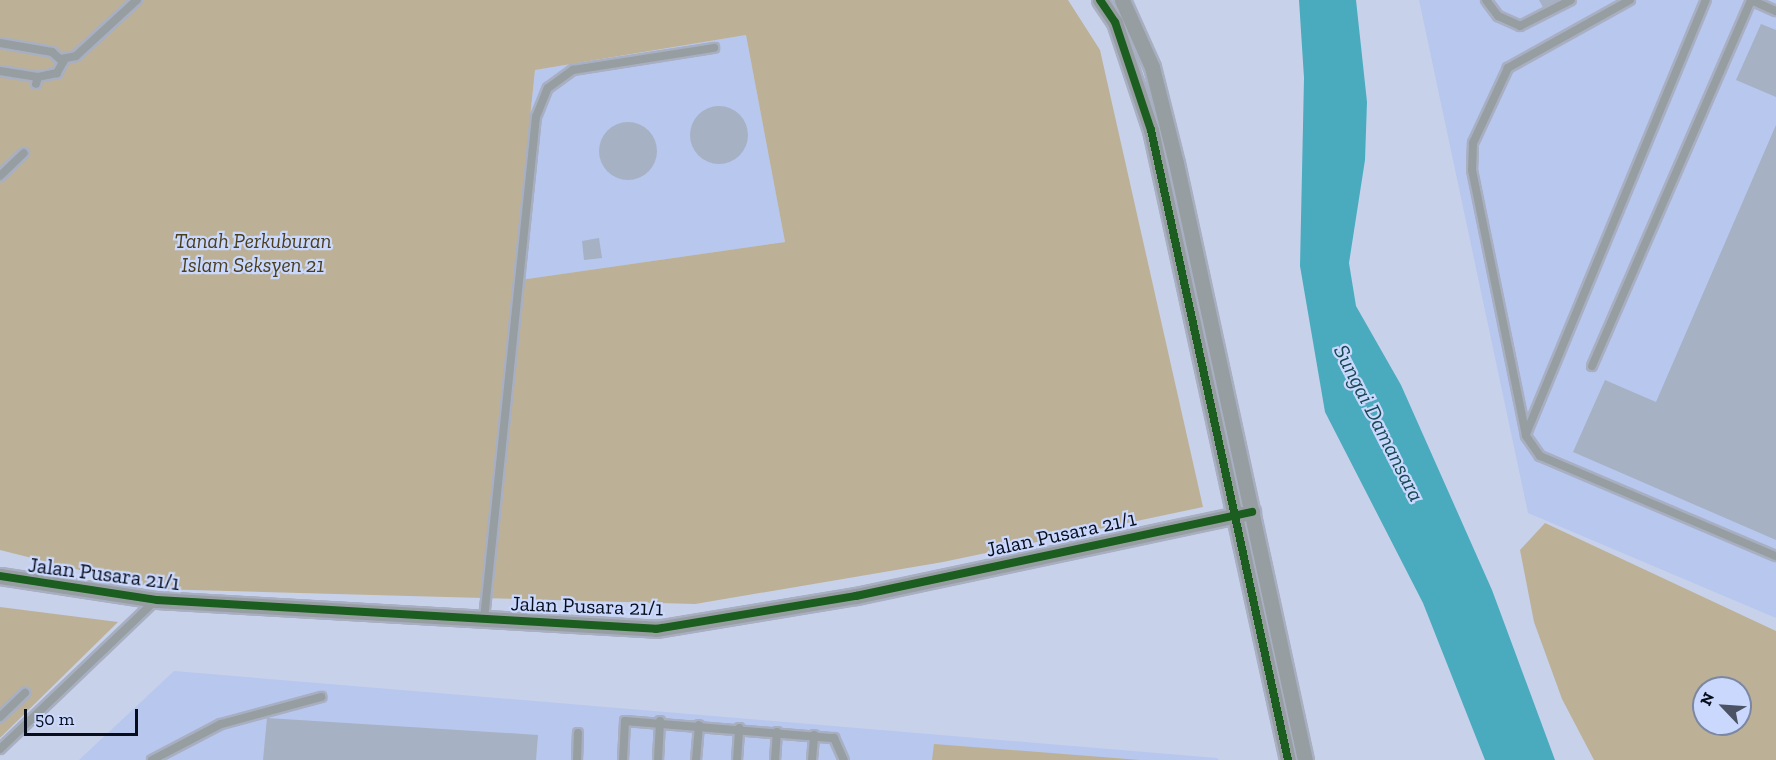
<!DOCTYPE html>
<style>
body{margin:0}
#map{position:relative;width:1776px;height:760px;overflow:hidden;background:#c8d1ea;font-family:"Zilla Slab",serif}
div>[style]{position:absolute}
.built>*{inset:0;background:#b8c7ee}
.green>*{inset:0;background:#bcb196}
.water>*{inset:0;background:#4aabbf}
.building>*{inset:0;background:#a6b1c4}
.round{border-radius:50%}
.roads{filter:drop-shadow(2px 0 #a8afc2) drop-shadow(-2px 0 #a8afc2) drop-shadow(0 2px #a8afc2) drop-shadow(0 -2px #a8afc2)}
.service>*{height:8px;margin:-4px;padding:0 4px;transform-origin:4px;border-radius:4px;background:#979ea1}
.minor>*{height:15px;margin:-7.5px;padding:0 7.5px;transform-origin:7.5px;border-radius:7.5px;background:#979ea1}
.cycleway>*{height:8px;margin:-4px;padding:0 4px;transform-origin:4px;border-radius:4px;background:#1b5e20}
span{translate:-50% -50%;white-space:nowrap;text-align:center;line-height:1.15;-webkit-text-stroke:4.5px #cad8fd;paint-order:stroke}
.park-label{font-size:21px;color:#4b3e1b;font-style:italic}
.street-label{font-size:21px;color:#080d1c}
.water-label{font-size:22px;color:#164950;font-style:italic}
.north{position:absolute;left:1692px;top:676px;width:60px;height:60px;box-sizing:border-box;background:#cad8fd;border:2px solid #7c87a3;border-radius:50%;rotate:295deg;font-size:16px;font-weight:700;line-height:24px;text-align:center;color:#080d1c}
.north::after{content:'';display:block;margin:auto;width:21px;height:27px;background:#4b5264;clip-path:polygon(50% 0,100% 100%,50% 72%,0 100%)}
.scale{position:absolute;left:24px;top:709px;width:114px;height:27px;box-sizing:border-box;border:3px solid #080d1c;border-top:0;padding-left:8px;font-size:18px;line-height:21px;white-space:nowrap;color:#080d1c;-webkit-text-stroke:4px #cad8fd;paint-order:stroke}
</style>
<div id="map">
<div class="built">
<i style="clip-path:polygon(1419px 0,1776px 0,1776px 618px,1528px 513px)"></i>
<i style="clip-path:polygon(746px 35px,785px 242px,513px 281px,535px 70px)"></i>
<i style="clip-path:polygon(174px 671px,1217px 758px,1219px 760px,79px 760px)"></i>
</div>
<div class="green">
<i style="clip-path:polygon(evenodd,0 0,1068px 0,1100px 50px,1203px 507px,943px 562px,695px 604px,155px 589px,0 550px,0 0,746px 35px,785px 242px,513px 281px,535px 70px,746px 35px)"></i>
<i style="clip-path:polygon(evenodd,1545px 523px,1776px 631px,1776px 760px,1594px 760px,1562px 699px,1534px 622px,1520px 550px,1545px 523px,1704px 688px,1740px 688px,1740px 724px,1704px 724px,1704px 688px)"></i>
<i style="clip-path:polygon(0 607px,118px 622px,0 738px)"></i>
<i style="clip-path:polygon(934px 744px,1140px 760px,932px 760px)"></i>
</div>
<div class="water">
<i style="clip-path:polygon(1299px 0,1356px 0,1367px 102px,1365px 160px,1349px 263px,1356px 306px,1401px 385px,1492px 590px,1555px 760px,1485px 760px,1423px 603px,1325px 412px,1300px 266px,1304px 78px)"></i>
</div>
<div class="building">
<i style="clip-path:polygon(1539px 0,1559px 0,1544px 9px)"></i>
<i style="clip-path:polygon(1761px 24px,1776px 30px,1776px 97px,1736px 80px)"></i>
<i class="round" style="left:690px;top:106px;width:58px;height:58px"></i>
<i class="round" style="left:599px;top:122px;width:58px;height:58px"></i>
<i style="clip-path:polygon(1776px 125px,1776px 540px,1573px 452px,1605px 380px,1656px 402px)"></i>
<i style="clip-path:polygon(599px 238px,602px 258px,584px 260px,582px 241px)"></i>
<i style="clip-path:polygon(267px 718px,538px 735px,536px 760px,263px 760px)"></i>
</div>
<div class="roads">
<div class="service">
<i style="left:1486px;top:0;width:20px;rotate:53deg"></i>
<i style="left:1498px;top:16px;width:24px;rotate:24deg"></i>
<i style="left:1520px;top:26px;width:57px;rotate:-27deg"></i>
<i style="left:1630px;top:0;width:140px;rotate:150.9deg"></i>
<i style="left:1508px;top:68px;width:83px;rotate:115deg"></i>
<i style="left:1473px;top:143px;width:27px;rotate:92deg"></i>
<i style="left:1472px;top:170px;width:271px;rotate:78.5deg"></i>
<i style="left:1526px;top:436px;width:24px;rotate:55deg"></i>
<i style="left:1540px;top:456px;width:256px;rotate:23deg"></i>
<i style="left:0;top:43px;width:53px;rotate:9.8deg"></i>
<i style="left:52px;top:52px;width:15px;rotate:42deg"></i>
<i style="left:63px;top:62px;width:13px;rotate:119deg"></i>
<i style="left:57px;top:73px;width:19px;rotate:168deg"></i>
<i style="left:61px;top:59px;width:15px;rotate:-11deg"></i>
<i style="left:76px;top:56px;width:83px;rotate:-42.6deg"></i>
<i style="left:0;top:71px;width:38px;rotate:9deg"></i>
<i style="left:38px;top:77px;width:7px;rotate:106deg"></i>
<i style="left:0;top:176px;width:33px;rotate:-44deg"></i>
<i style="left:1592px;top:366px;width:399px;rotate:-66.5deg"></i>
<i style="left:1751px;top:0;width:27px;rotate:24deg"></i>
<i style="left:1526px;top:434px;width:470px;rotate:-67.5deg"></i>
<i style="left:484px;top:619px;width:505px;rotate:-84.09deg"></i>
<i style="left:536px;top:117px;width:31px;rotate:-68deg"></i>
<i style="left:548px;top:88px;width:31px;rotate:-36deg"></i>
<i style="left:573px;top:70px;width:143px;rotate:-8.9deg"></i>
<i style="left:0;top:717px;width:35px;rotate:-44deg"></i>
<i style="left:0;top:749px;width:214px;rotate:-43.7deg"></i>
<i style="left:152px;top:760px;width:78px;rotate:-27.6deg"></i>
<i style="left:221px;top:724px;width:104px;rotate:-15.1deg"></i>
<i style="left:577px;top:760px;width:27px;rotate:-88deg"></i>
<i style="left:623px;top:760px;width:39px;rotate:-87deg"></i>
<i style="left:625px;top:721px;width:210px;rotate:4.7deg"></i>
<i style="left:834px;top:738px;width:24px;rotate:66deg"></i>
<i style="left:658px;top:760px;width:39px;rotate:-87deg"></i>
<i style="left:696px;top:760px;width:35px;rotate:-85deg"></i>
<i style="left:737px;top:760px;width:32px;rotate:-86deg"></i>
<i style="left:775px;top:760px;width:28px;rotate:-86deg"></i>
<i style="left:812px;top:760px;width:25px;rotate:-85deg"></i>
</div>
<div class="minor">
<i style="left:1100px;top:0;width:27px;rotate:56deg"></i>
<i style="left:1115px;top:22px;width:114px;rotate:71.6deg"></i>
<i style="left:1151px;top:130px;width:645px;rotate:77.73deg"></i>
<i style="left:1122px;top:0;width:73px;rotate:65.9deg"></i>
<i style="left:1152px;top:67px;width:99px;rotate:76deg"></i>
<i style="left:1176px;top:163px;width:611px;rotate:77.81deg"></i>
<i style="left:0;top:576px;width:159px;rotate:8.7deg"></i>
<i style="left:157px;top:600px;width:500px;rotate:3.3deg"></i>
<i style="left:656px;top:629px;width:203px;rotate:-9.4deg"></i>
<i style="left:856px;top:596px;width:405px;rotate:-12deg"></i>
</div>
</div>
<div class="cycleway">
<i style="left:1100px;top:0;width:27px;rotate:56deg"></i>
<i style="left:1115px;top:22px;width:114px;rotate:71.6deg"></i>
<i style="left:1151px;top:130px;width:645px;rotate:77.73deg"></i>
<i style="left:0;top:576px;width:159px;rotate:8.7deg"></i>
<i style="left:157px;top:600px;width:500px;rotate:3.3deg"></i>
<i style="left:656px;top:629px;width:203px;rotate:-9.4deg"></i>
<i style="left:856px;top:596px;width:405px;rotate:-12deg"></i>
</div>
<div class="park-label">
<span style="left:253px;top:253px">Tanah Perkuburan<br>Islam Seksyen 21</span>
</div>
<div class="street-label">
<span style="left:1061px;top:534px;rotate:-12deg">Jalan Pusara 21/1</span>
<span style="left:104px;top:574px;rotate:7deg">Jalan Pusara 21/1</span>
<span style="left:587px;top:606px;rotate:2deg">Jalan Pusara 21/1</span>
</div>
<div class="water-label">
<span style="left:1379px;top:423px;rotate:63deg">Sungai Damansara</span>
</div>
<div class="north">N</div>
<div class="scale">50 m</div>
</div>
